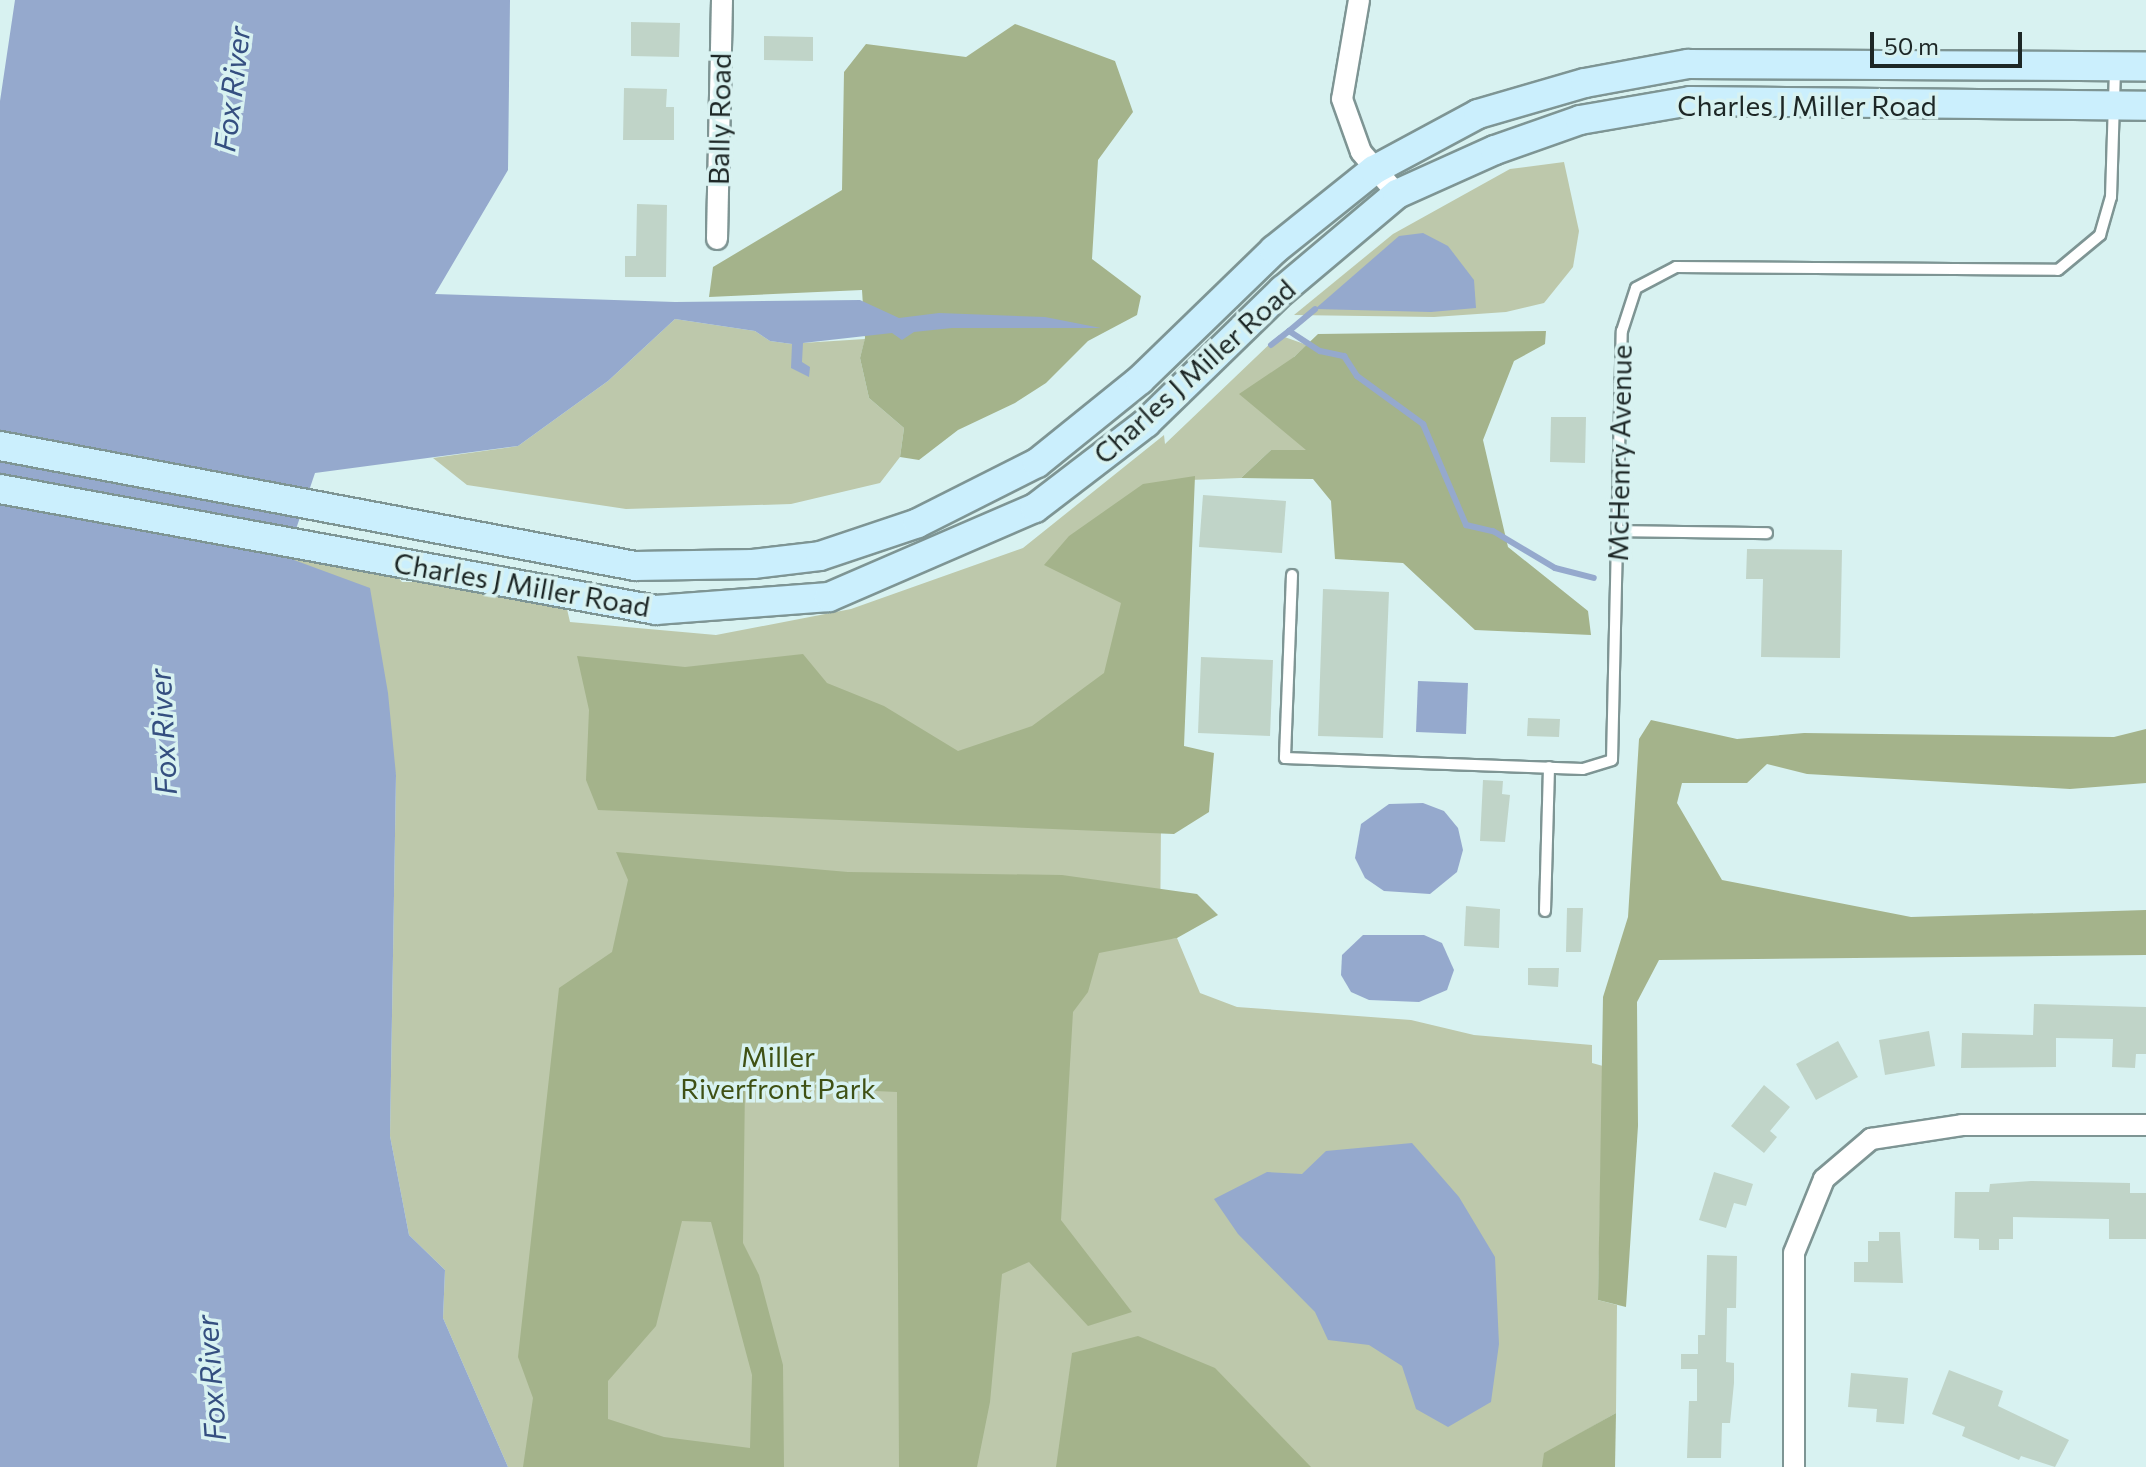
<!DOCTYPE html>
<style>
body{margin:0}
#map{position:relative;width:2146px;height:1467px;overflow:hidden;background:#d8f2f1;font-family:Commissioner,sans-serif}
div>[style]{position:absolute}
.green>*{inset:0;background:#bdc8ab}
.forest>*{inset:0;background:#a4b38b}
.water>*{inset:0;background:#95a9cd}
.stream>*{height:6px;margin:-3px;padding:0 3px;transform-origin:3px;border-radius:3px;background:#95a9cd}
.building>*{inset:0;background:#c0d4c8}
.roads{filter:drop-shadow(2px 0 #7e9594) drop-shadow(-2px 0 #7e9594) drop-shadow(0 2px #7e9594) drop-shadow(0 -2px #7e9594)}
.lane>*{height:10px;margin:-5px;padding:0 5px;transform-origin:5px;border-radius:5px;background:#fff}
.street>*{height:20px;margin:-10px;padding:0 10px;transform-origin:10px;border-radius:10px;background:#fff}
.secondary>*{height:28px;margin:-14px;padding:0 14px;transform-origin:14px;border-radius:14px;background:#cbeffd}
span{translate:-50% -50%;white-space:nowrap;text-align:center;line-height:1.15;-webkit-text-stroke:7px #d8f2f1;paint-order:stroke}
.street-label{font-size:28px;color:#1d2726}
.park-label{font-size:28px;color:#3f5114}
.water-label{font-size:30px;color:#354f80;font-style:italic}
.scale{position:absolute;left:1870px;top:32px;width:152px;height:36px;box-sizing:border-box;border:4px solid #1d2726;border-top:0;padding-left:10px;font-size:24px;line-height:28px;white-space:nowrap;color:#1d2726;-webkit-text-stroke:6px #d8f2f1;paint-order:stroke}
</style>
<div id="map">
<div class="green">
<i style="clip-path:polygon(1564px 162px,1579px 231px,1573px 267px,1544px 303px,1506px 312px,1434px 317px,1294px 315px,1393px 234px,1510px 169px)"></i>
<i style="clip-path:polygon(675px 319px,755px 331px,770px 341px,792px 344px,802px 362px,802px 343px,865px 339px,860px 358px,869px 398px,904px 428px,900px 457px,880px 483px,791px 504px,626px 509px,467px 485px,433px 458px,518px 446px,608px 381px)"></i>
<i style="clip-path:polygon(1279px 335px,1307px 345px,1294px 357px,1307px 450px,1271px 450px,1241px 478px,1164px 481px,1160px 940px,1177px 938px,1200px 993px,1237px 1007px,1411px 1020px,1474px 1035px,1592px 1045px,1592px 1063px,1603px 1066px,1598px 1300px,1617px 1305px,1616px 1413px,1581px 1433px,1580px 1467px,508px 1467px,443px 1318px,445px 1270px,409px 1235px,390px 1136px,396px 775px,294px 560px,294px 535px,379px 554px,402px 582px,442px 582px,567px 609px,570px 622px,716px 635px,851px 609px,1023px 548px,1164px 435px,1165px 444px)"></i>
</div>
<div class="forest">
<i style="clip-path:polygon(1015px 24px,1115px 61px,1133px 112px,1098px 160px,1092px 259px,1141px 296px,1137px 315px,1088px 341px,1046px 383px,1015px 403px,958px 430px,919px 460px,900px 457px,904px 428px,869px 398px,860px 358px,865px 338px,862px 290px,709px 297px,713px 267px,842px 190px,844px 72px,866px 44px,966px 57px)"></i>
<i style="clip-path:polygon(1546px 331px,1545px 344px,1514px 361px,1483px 440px,1508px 547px,1588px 611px,1591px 635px,1475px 630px,1403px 563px,1335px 559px,1331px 501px,1313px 479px,1241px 478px,1271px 450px,1306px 450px,1239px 394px,1294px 357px,1318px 334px)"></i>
<i style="clip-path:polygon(1195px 476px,1184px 746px,1214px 753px,1209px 812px,1174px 834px,598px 810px,586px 780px,589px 710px,577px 656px,685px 667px,803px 654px,827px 683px,884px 706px,958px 751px,1032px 726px,1104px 673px,1121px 603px,1044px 565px,1069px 536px,1143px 484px)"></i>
<i style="clip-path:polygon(1651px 720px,1737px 739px,1804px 733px,2114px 737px,2146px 729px,2146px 783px,2070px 789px,1807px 774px,1767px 764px,1747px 783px,1682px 783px,1677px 803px,1722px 880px,1911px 917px,2146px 910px,2146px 955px,1659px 960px,1637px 1002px,1638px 1126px,1626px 1307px,1598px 1300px,1603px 997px,1628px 917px,1639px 739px)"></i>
<i style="clip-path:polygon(evenodd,616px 852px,848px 872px,1062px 875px,1197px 894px,1218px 915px,1177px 938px,1099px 953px,1088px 992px,1073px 1012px,1061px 1220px,1132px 1312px,1088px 1326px,1029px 1262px,1002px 1274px,990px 1402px,977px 1467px,899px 1467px,897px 1092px,745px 1085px,743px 1243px,759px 1275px,783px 1365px,784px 1467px,523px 1467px,533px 1398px,518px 1357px,559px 988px,612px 952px,628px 880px,616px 852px,682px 1221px,711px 1222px,752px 1375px,750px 1448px,664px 1437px,608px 1419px,608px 1381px,656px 1326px,682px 1221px)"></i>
<i style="clip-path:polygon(1138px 1336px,1215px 1368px,1311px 1467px,1056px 1467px,1072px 1353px)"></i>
<i style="clip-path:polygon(1616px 1413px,1615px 1467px,1542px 1467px,1544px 1453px)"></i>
</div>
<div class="water">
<i style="clip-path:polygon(15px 0,510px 0,508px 170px,435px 294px,675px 302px,860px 300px,899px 318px,939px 313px,1045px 317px,1101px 328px,952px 328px,914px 332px,902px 340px,892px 333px,803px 343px,802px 362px,810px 367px,809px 377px,791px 368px,792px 344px,770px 341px,755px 331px,675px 319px,608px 381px,518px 446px,315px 473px,294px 535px,294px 560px,370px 588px,388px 693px,396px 775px,390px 1136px,409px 1235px,445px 1270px,443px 1318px,508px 1467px,0 1467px,0 101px)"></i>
<i style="clip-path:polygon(1423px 233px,1448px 246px,1474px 280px,1476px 308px,1431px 312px,1315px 309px,1399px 236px)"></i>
<i style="clip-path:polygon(1418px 681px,1468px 683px,1466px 734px,1416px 732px)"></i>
<i style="clip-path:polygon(1423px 803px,1444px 811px,1458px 828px,1463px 850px,1457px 872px,1430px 894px,1384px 891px,1365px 878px,1355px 858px,1361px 824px,1389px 804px)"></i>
<i style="clip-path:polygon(1363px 935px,1424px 935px,1442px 943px,1454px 970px,1447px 990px,1419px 1002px,1369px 1000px,1351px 992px,1341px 975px,1342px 955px)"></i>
<i style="clip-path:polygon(1412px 1143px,1459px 1197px,1495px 1257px,1499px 1344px,1491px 1402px,1448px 1427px,1416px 1409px,1402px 1366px,1369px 1345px,1328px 1340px,1315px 1312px,1238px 1234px,1214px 1199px,1267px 1172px,1302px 1174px,1326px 1151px)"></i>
</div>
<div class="stream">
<i style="left:1289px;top:331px;width:34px;rotate:-40deg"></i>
<i style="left:1271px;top:345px;width:23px;rotate:-38deg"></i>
<i style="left:1289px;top:331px;width:37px;rotate:33deg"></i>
<i style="left:1320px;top:351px;width:25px;rotate:12deg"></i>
<i style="left:1344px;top:356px;width:24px;rotate:57deg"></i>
<i style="left:1357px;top:376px;width:82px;rotate:36deg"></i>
<i style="left:1423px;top:424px;width:110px;rotate:66.9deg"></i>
<i style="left:1466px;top:525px;width:28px;rotate:13deg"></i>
<i style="left:1493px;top:531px;width:72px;rotate:30.8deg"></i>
<i style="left:1555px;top:568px;width:40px;rotate:14.4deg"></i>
</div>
<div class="building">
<i style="clip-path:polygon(631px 22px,680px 23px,679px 57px,631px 56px)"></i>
<i style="clip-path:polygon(764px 36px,813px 37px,813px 61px,764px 60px)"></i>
<i style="clip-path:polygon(624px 88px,667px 89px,666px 107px,674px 107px,674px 140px,623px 140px)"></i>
<i style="clip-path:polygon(637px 204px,667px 205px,666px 277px,625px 277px,625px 256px,636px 256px)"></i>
<i style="clip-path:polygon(1551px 417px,1586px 417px,1585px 463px,1550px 462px)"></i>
<i style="clip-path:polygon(1203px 495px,1286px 501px,1282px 553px,1199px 547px)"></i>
<i style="clip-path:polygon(1747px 549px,1842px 550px,1840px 658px,1761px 657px,1763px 579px,1746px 579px)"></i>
<i style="clip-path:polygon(1323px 589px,1389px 592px,1383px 738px,1318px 736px)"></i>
<i style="clip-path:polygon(1201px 657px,1273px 660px,1270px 736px,1198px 733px)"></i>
<i style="clip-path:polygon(1528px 718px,1560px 719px,1559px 737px,1527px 736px)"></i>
<i style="clip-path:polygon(1483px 780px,1503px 781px,1502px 794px,1510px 795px,1505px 842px,1480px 841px)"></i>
<i style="clip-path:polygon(1466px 906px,1500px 909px,1499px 948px,1464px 946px)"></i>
<i style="clip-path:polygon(1567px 908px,1583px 908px,1581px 952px,1566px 952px)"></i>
<i style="clip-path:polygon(1528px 968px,1559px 968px,1558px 987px,1528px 985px)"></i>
<i style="clip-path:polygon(2034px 1004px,2146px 1007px,2146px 1054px,2136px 1054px,2135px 1068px,2112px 1067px,2113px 1039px,2056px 1038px,2056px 1067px,1961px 1068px,1962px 1033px,2033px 1035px)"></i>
<i style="clip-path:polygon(1929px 1031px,1935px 1066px,1885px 1075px,1879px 1040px)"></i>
<i style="clip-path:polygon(1838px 1041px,1858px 1077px,1816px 1100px,1796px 1064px)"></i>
<i style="clip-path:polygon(1764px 1085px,1790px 1107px,1770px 1131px,1777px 1137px,1764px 1153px,1731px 1126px)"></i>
<i style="clip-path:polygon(1714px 1172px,1753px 1184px,1746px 1206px,1734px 1203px,1726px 1228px,1699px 1220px)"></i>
<i style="clip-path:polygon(2031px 1181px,2130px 1183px,2130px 1193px,2146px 1193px,2146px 1239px,2109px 1239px,2109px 1219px,2013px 1217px,2013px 1239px,1999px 1239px,1999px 1250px,1979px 1250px,1979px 1239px,1954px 1238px,1955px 1192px,1989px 1192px,1990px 1184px)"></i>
<i style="clip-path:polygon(1879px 1232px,1900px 1232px,1903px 1283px,1854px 1282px,1854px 1262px,1868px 1262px,1868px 1241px,1879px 1241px)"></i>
<i style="clip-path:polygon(1707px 1255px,1737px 1256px,1736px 1308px,1727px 1308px,1726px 1362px,1734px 1363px,1734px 1383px,1730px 1423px,1722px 1423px,1721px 1458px,1687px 1458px,1689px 1401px,1697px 1401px,1697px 1369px,1681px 1369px,1681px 1354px,1698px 1354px,1698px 1335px,1705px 1335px)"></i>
<i style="clip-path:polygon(1949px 1370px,2003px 1391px,1998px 1406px,2069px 1440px,2055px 1467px,2021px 1456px,2019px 1460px,1962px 1436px,1965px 1427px,1932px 1414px)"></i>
<i style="clip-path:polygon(1851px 1373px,1908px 1378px,1904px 1424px,1876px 1422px,1877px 1409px,1848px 1407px)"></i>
</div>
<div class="roads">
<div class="lane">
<i style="left:1617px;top:531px;width:150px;rotate:0.8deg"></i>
<i style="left:1292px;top:575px;width:183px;rotate:92.2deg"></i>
<i style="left:1285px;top:758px;width:298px;rotate:2.1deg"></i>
<i style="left:1583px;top:769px;width:30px;rotate:-17deg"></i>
<i style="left:1612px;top:760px;width:429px;rotate:-88.7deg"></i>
<i style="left:1622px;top:331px;width:45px;rotate:-72deg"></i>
<i style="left:1636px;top:288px;width:45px;rotate:-27.7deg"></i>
<i style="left:1676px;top:267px;width:382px;rotate:0.4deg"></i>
<i style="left:2058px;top:270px;width:55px;rotate:-39.8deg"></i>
<i style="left:2100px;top:235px;width:40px;rotate:-74deg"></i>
<i style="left:2111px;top:197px;width:128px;rotate:-88.2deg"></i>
<i style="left:1545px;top:911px;width:144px;rotate:-88.4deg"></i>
</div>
<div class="street">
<i style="left:1359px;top:0;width:100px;rotate:99.7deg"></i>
<i style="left:1342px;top:99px;width:56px;rotate:70.3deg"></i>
<i style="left:1361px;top:152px;width:55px;rotate:49.4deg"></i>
<i style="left:717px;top:239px;width:239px;rotate:-88.8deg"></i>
<i style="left:1794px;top:1467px;width:214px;rotate:-90deg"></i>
<i style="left:1794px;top:1253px;width:80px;rotate:-67.9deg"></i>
<i style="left:1824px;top:1179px;width:62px;rotate:-40.4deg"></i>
<i style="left:1871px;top:1139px;width:92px;rotate:-8.7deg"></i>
<i style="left:1962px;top:1125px;width:184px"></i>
</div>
<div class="secondary">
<i style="left:0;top:446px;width:646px;rotate:10.7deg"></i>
<i style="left:635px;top:566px;width:118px;rotate:-1deg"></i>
<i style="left:753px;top:564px;width:67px;rotate:-6.8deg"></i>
<i style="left:820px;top:556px;width:103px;rotate:-18.6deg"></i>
<i style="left:918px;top:523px;width:133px;rotate:-26.8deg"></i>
<i style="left:1037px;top:463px;width:132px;rotate:-38.9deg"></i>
<i style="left:1140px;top:380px;width:187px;rotate:-44.1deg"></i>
<i style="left:1274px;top:250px;width:128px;rotate:-38.7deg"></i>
<i style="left:1374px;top:170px;width:118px;rotate:-28.3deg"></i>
<i style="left:1478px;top:114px;width:111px;rotate:-16.2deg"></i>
<i style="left:1585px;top:83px;width:105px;rotate:-10.5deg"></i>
<i style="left:1688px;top:64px;width:458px;rotate:0.3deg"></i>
<i style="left:0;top:489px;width:667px;rotate:10.45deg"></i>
<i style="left:656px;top:610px;width:173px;rotate:-4.3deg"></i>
<i style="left:829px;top:597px;width:224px;rotate:-23.4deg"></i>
<i style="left:1035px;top:508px;width:140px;rotate:-37.4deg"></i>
<i style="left:1146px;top:423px;width:191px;rotate:-44.2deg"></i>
<i style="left:1283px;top:290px;width:149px;rotate:-40.1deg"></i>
<i style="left:1397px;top:194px;width:107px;rotate:-24.2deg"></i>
<i style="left:1495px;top:150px;width:90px;rotate:-19.4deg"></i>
<i style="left:1580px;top:120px;width:112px;rotate:-9.8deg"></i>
<i style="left:1690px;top:101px;width:456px;rotate:0.6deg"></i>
</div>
</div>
<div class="street-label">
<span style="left:1807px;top:105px">Charles J Miller Road</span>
<span style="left:719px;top:119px;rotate:-89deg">Bally Road</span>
<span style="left:1194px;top:371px;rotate:-42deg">Charles J Miller Road</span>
<span style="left:1619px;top:453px;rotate:-89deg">McHenry Avenue</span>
<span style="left:522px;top:584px;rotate:10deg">Charles J Miller Road</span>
</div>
<div class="park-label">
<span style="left:778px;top:1072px">Miller<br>Riverfront Park</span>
</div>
<div class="water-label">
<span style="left:231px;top:89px;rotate:-83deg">Fox River</span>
<span style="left:162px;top:732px;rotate:-93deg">Fox River</span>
<span style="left:210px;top:1378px;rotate:-94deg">Fox River</span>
</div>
<div class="scale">50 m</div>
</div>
